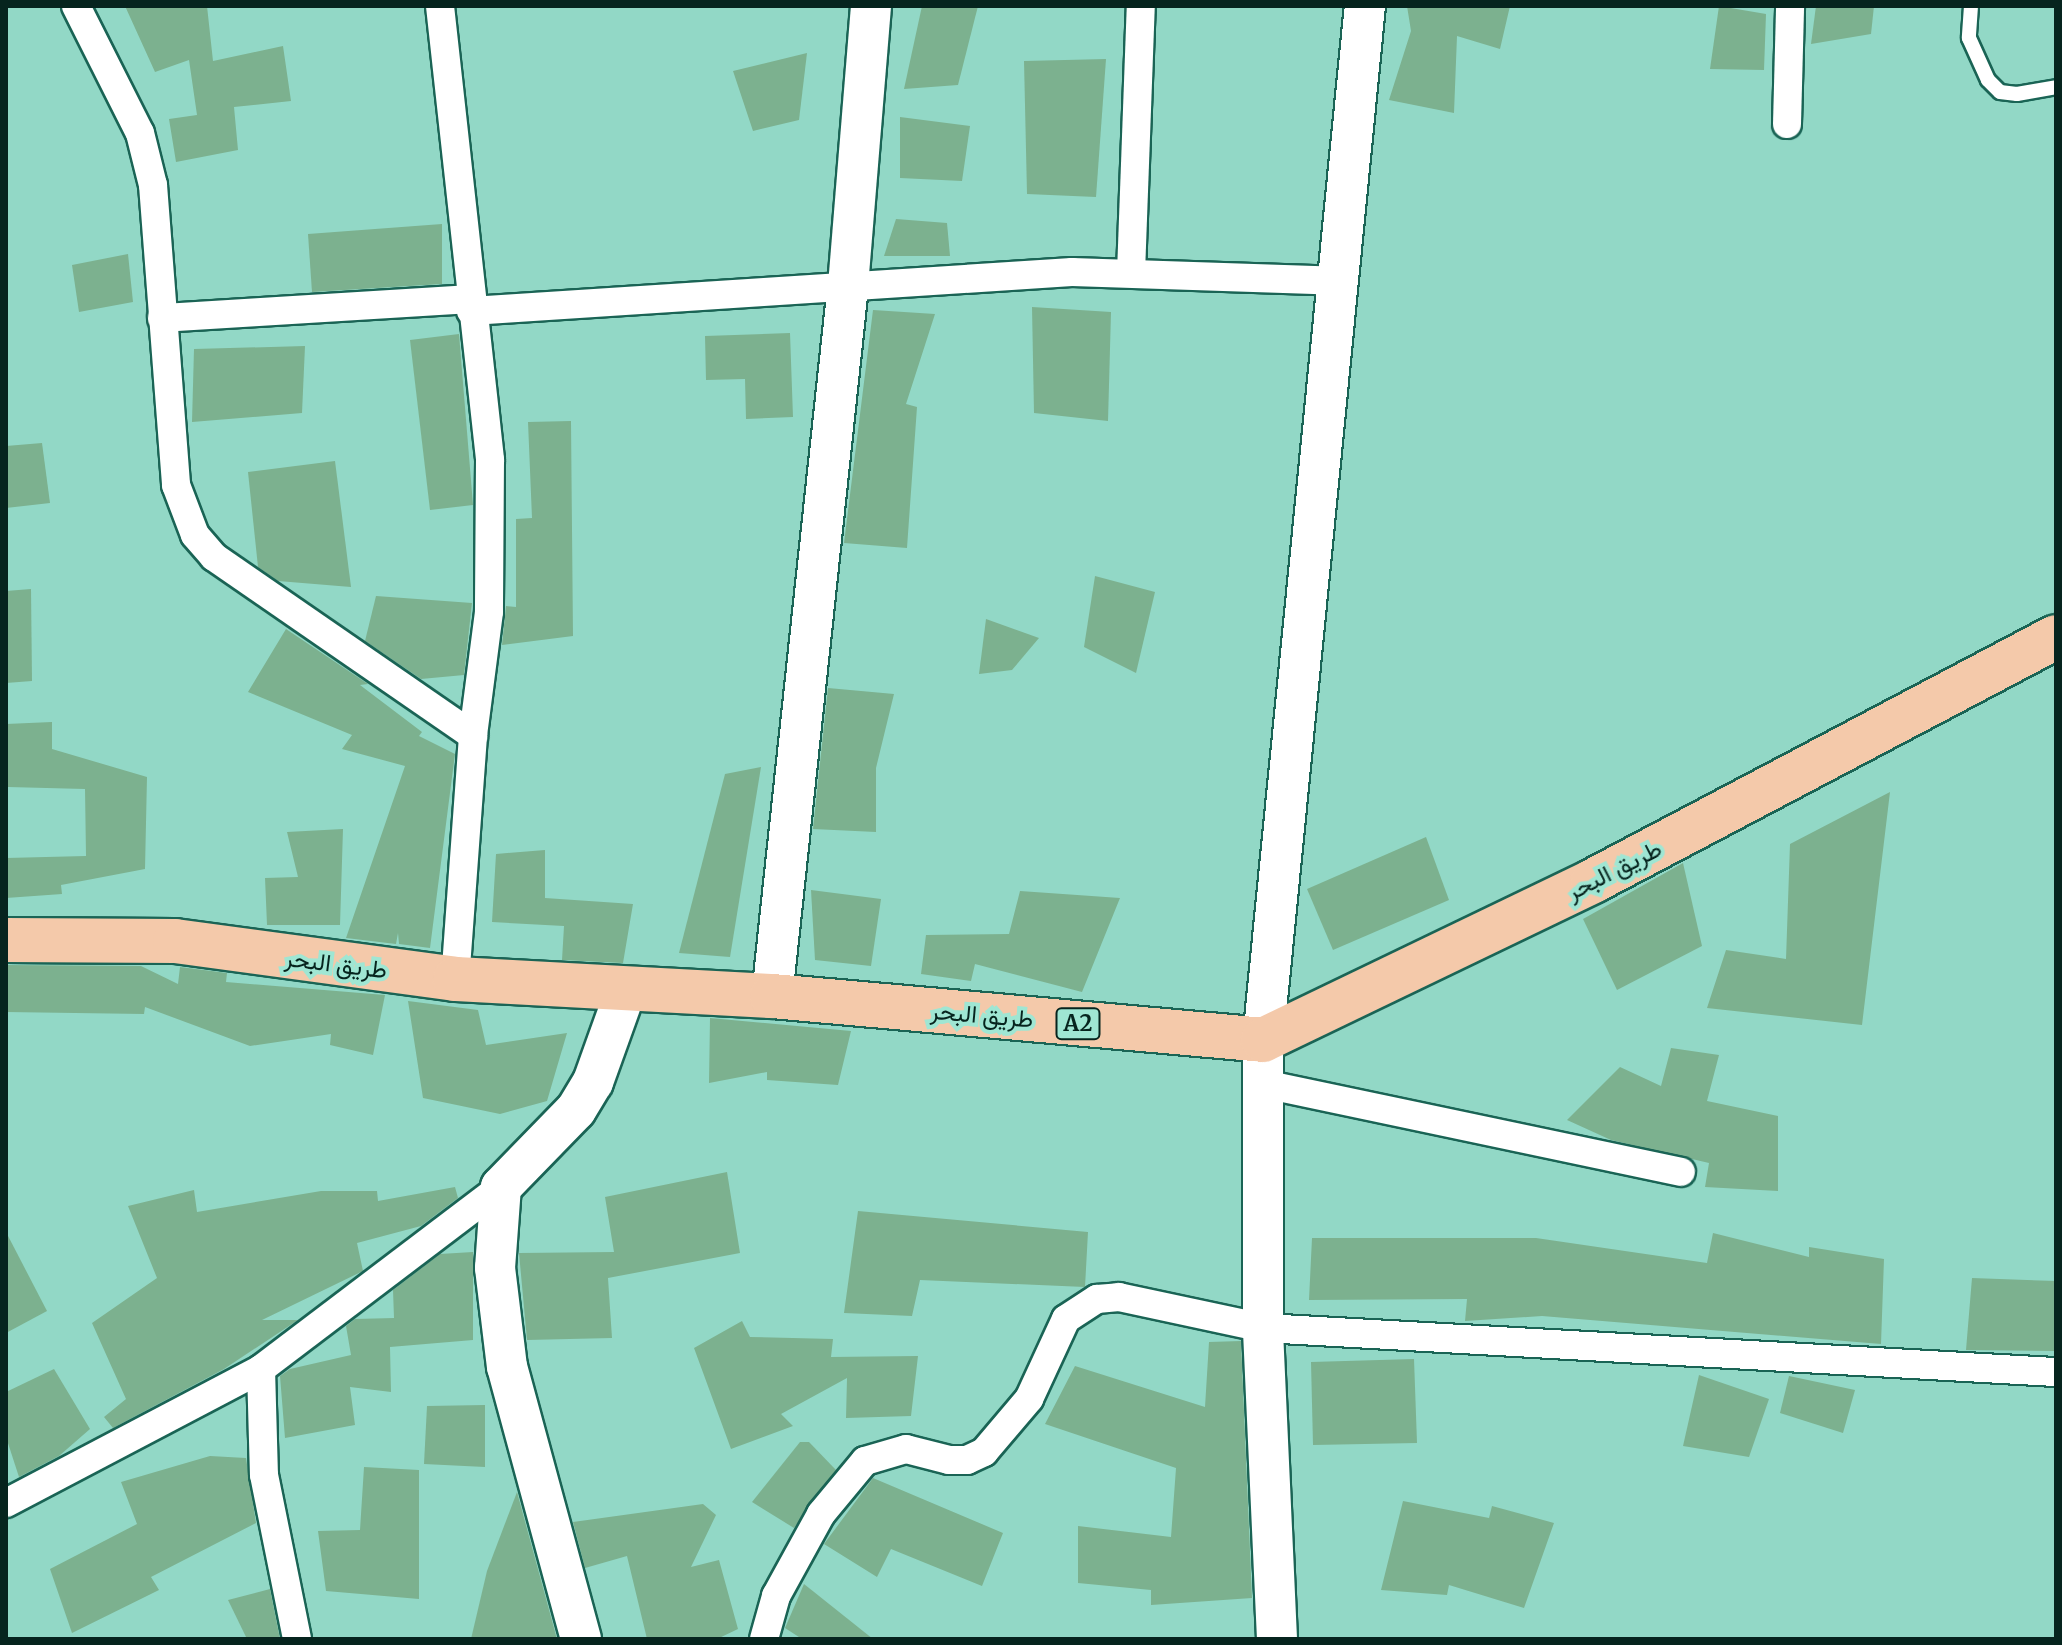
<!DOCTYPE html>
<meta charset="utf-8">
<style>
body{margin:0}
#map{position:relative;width:2062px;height:1645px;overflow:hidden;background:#92d8c6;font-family:Merriweather,Vazirmatn,serif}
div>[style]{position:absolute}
.building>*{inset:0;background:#7cb18f}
.roads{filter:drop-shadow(2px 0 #1a6455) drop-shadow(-2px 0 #1a6455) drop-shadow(0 2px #1a6455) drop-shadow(0 -2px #1a6455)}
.lane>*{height:14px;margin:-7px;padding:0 7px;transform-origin:7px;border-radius:7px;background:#fff}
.street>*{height:28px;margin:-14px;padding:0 14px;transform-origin:14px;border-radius:14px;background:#fff}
.secondary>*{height:40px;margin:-20px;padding:0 20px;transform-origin:20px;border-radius:20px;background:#fff}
.primary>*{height:44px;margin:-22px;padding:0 22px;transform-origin:22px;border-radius:22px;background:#f4c9aa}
span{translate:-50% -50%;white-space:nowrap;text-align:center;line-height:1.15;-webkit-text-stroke:8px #9fe6d3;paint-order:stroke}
.shield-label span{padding:2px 6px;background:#9fe6d3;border:2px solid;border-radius:6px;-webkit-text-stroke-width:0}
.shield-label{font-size:22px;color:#06241e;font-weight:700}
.street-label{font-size:24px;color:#06241e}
.frame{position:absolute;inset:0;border:8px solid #06241e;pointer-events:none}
</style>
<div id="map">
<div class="building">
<i style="clip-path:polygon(125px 6px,207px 6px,213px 61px,283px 46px,291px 101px,234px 107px,238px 150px,176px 162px,169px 119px,197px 115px,189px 60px,155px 72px)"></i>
<i style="clip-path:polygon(922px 6px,978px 6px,958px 85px,904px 89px)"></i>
<i style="clip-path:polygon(1407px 6px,1510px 6px,1500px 49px,1457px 36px,1454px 113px,1389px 100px,1411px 31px)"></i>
<i style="clip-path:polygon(1719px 6px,1766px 14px,1764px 70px,1710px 69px)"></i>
<i style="clip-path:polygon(1816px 6px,1874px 6px,1871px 34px,1811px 44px)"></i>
<i style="clip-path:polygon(807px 53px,799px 120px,753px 131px,733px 71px)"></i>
<i style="clip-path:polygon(1106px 59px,1096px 197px,1027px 194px,1024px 61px)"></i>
<i style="clip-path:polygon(900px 117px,970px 126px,962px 181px,900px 178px)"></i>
<i style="clip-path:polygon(896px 219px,947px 223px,950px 256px,884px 256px)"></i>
<i style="clip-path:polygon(442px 224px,442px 284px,312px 292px,308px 234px)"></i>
<i style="clip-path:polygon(128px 254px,133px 302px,79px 312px,72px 265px)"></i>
<i style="clip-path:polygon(1032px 307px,1111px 312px,1108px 421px,1034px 413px)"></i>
<i style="clip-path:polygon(873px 310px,935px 314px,906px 404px,917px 407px,907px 548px,844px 543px)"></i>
<i style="clip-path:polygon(790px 333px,793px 417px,746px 419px,745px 379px,706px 380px,705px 336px)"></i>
<i style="clip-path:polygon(459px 334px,473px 505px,430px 510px,410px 340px)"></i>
<i style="clip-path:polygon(305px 346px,302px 413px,192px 422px,194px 349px)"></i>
<i style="clip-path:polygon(571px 421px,573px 636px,502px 645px,506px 606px,516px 607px,516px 519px,532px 518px,528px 422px)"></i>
<i style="clip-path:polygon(42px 443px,50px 503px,6px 508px,6px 446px)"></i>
<i style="clip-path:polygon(335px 461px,351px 587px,278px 581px,258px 567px,248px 472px)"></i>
<i style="clip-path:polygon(1095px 576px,1155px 592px,1136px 673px,1084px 647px)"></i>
<i style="clip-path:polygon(31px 589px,32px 681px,6px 683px,6px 591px)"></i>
<i style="clip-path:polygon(376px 596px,472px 603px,464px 675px,421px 679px,365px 641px)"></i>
<i style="clip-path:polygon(986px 619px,1039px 638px,1012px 670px,979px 674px)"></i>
<i style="clip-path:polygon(286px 629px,368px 684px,360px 685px,422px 732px,419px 736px,455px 754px,430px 948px,399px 944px,398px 933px,396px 944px,346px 938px,405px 766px,342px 749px,352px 735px,248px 692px)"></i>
<i style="clip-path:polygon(828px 688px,894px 694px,876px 768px,876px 832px,813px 829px)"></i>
<i style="clip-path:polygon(52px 722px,52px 749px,147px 777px,145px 869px,61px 885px,62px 894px,6px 898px,6px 858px,86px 856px,85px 789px,8px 787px,6px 724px)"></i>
<i style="clip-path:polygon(761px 767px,730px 957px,679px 953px,725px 774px)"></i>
<i style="clip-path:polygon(1890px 792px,1862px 1025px,1707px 1008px,1726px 950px,1786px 959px,1790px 844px)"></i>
<i style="clip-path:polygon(343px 829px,340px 925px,267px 925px,265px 878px,298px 877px,287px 832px)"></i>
<i style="clip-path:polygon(1426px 837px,1449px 900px,1333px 950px,1307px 889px)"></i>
<i style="clip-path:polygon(545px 850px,545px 898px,633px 904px,623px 963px,562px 960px,564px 926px,492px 922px,496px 854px)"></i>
<i style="clip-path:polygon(1683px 863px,1702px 946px,1617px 990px,1583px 919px)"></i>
<i style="clip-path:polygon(811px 890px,881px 899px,871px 966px,815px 960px)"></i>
<i style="clip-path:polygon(1020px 891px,1120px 898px,1082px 992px,975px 964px,971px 981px,921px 974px,926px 935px,1009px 934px)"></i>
<i style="clip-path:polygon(6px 965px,141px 966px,178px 984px,180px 967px,227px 973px,226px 982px,385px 995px,373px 1055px,330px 1045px,331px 1034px,250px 1046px,145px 1007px,144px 1014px,6px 1012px)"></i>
<i style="clip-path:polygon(408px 1001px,478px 1010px,486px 1045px,567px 1033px,547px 1101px,500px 1114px,423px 1098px)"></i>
<i style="clip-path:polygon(710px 1018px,851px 1031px,838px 1085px,767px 1080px,767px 1072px,709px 1083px)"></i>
<i style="clip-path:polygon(1671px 1048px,1719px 1055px,1707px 1101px,1778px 1116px,1778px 1191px,1705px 1187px,1709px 1163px,1611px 1140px,1567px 1120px,1620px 1067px,1661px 1086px)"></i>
<i style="clip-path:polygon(727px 1172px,740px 1253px,608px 1278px,612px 1338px,527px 1340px,519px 1253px,614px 1252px,605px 1197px)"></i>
<i style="clip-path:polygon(455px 1187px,458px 1198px,421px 1226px,357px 1243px,363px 1271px,262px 1320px,298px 1320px,224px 1369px,113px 1428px,104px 1417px,126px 1399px,92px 1323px,157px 1278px,128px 1206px,194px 1190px,197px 1212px,321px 1191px,377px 1191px,378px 1201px)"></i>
<i style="clip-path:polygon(858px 1211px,1088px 1232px,1085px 1287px,920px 1280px,912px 1316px,844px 1313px)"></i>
<i style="clip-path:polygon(6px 1232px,47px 1311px,6px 1333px)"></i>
<i style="clip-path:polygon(1713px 1233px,1809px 1257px,1809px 1247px,1884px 1259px,1881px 1344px,1542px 1316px,1465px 1321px,1467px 1299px,1309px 1300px,1312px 1238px,1536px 1238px,1707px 1263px)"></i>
<i style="clip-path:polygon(473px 1252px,473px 1340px,390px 1347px,391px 1392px,350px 1387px,355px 1425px,285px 1438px,280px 1376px,290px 1369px,351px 1355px,346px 1326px,355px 1319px,394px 1318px,393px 1290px,440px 1254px)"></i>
<i style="clip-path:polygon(1972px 1278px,2056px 1281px,2056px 1351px,1966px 1350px)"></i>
<i style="clip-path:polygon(742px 1321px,750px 1337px,833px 1339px,831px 1357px,918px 1356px,911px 1416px,846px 1418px,847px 1378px,781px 1414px,793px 1426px,731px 1449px,694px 1348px)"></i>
<i style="clip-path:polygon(1241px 1341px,1252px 1598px,1151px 1605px,1151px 1590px,1078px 1583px,1078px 1526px,1171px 1537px,1176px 1468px,1045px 1424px,1075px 1366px,1205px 1407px,1209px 1342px)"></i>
<i style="clip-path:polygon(1414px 1359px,1417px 1443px,1313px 1445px,1311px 1362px)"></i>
<i style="clip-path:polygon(54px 1369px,90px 1429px,59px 1456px,19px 1477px,6px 1437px,6px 1392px)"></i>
<i style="clip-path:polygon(1699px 1375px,1769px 1399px,1749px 1457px,1683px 1446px)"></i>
<i style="clip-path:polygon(1789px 1376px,1855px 1390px,1843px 1433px,1780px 1413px)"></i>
<i style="clip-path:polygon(485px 1405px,485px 1467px,424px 1464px,427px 1406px)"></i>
<i style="clip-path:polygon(800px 1442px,809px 1442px,836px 1470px,794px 1528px,752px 1502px)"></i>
<i style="clip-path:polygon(210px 1456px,246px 1458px,256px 1523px,151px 1577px,159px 1590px,72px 1633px,50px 1569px,137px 1524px,121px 1482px)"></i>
<i style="clip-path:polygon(364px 1467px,419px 1470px,419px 1599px,326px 1591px,318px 1531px,360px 1530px)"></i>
<i style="clip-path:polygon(873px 1478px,1003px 1533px,982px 1586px,891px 1549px,877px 1577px,824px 1544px)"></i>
<i style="clip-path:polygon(517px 1492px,557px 1639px,471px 1639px,487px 1571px)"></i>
<i style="clip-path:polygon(1403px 1501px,1489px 1518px,1492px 1506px,1554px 1523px,1524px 1608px,1449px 1585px,1447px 1595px,1381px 1590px)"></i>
<i style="clip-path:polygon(703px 1504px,716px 1515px,691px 1567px,719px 1560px,738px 1629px,717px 1639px,647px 1639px,627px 1556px,585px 1568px,573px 1522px)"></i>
<i style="clip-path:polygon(804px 1584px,873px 1639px,802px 1639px,785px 1628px)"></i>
<i style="clip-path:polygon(270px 1589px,280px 1639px,247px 1639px,228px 1600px)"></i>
</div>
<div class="roads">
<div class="lane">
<i style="left:1971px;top:6px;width:32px;rotate:94deg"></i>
<i style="left:1969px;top:38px;width:46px;rotate:65.7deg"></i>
<i style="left:1988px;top:80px;width:17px;rotate:45deg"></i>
<i style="left:2000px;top:92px;width:17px;rotate:7deg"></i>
<i style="left:2017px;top:94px;width:40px;rotate:-10deg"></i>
</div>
<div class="street">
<i style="left:76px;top:6px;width:142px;rotate:63.3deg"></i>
<i style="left:140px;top:133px;width:54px;rotate:76deg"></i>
<i style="left:153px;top:185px;width:301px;rotate:85.6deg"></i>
<i style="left:176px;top:485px;width:53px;rotate:69.2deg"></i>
<i style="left:195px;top:535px;width:29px;rotate:49deg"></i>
<i style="left:214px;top:557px;width:315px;rotate:34.6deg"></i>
<i style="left:440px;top:6px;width:457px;rotate:83.7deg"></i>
<i style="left:490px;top:460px;width:152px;rotate:90.4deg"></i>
<i style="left:489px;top:612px;width:125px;rotate:97.4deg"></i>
<i style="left:473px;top:736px;width:244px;rotate:94.2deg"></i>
<i style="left:1787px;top:124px;width:118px;rotate:-88.5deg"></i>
<i style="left:1131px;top:273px;width:267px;rotate:-87.9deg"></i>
<i style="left:471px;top:311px;width:602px;rotate:-3.71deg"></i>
<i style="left:1072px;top:272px;width:265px;rotate:1.9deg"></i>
<i style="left:162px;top:318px;width:308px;rotate:-3.5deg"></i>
<i style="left:1264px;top:1084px;width:426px;rotate:11.9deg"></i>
<i style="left:261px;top:1369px;width:106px;rotate:88.4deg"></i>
<i style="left:264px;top:1475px;width:167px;rotate:78.6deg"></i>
<i style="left:6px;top:1503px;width:288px;rotate:-27.7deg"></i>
<i style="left:261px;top:1369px;width:301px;rotate:-37.2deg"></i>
<i style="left:764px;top:1639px;width:45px;rotate:-74.4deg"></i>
<i style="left:776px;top:1596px;width:94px;rotate:-61.2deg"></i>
<i style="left:821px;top:1514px;width:69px;rotate:-50.3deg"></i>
<i style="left:865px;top:1461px;width:43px;rotate:-16.3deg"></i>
<i style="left:906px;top:1449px;width:44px;rotate:14.3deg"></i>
<i style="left:949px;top:1460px;width:18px"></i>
<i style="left:967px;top:1460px;width:19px;rotate:-25deg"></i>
<i style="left:984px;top:1452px;width:70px;rotate:-49.7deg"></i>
<i style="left:1029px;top:1399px;width:88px;rotate:-65.2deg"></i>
<i style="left:1066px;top:1319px;width:37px;rotate:-33deg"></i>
<i style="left:1097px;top:1299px;width:22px;rotate:-5deg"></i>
<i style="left:1119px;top:1297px;width:147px;rotate:12.1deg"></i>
<i style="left:1263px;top:1328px;width:794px;rotate:3.18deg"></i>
</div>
<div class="secondary">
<i style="left:772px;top:996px;width:714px;rotate:-83.89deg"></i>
<i style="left:848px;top:286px;width:281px;rotate:-85.3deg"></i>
<i style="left:581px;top:1639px;width:282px;rotate:-105.2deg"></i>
<i style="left:507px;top:1367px;width:100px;rotate:-96.9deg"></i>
<i style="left:495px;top:1268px;width:81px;rotate:-85.8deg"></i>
<i style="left:501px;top:1187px;width:107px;rotate:-45.8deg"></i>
<i style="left:576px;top:1110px;width:33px;rotate:-59deg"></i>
<i style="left:593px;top:1082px;width:98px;rotate:-70.3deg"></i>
<i style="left:1277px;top:1639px;width:311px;rotate:-92.6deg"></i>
<i style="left:1263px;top:1328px;width:288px;rotate:-90deg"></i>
<i style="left:1263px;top:1040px;width:1039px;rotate:-84.37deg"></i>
</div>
<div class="primary">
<i style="left:6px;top:940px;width:169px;rotate:0.3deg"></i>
<i style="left:175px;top:941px;width:283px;rotate:7.7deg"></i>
<i style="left:455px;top:979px;width:317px;rotate:3.1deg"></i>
<i style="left:772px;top:996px;width:493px;rotate:5.1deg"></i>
<i style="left:1263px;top:1040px;width:366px;rotate:-25.7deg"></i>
<i style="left:1593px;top:881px;width:523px;rotate:-27.79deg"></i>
</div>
</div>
<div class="shield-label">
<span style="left:1078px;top:1024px">A2</span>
</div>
<div class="street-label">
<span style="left:1614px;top:870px;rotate:-27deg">طريق البحر</span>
<span style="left:336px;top:964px;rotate:7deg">طريق البحر</span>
<span style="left:982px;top:1015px;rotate:5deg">طريق البحر</span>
</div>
<div class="frame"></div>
</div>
